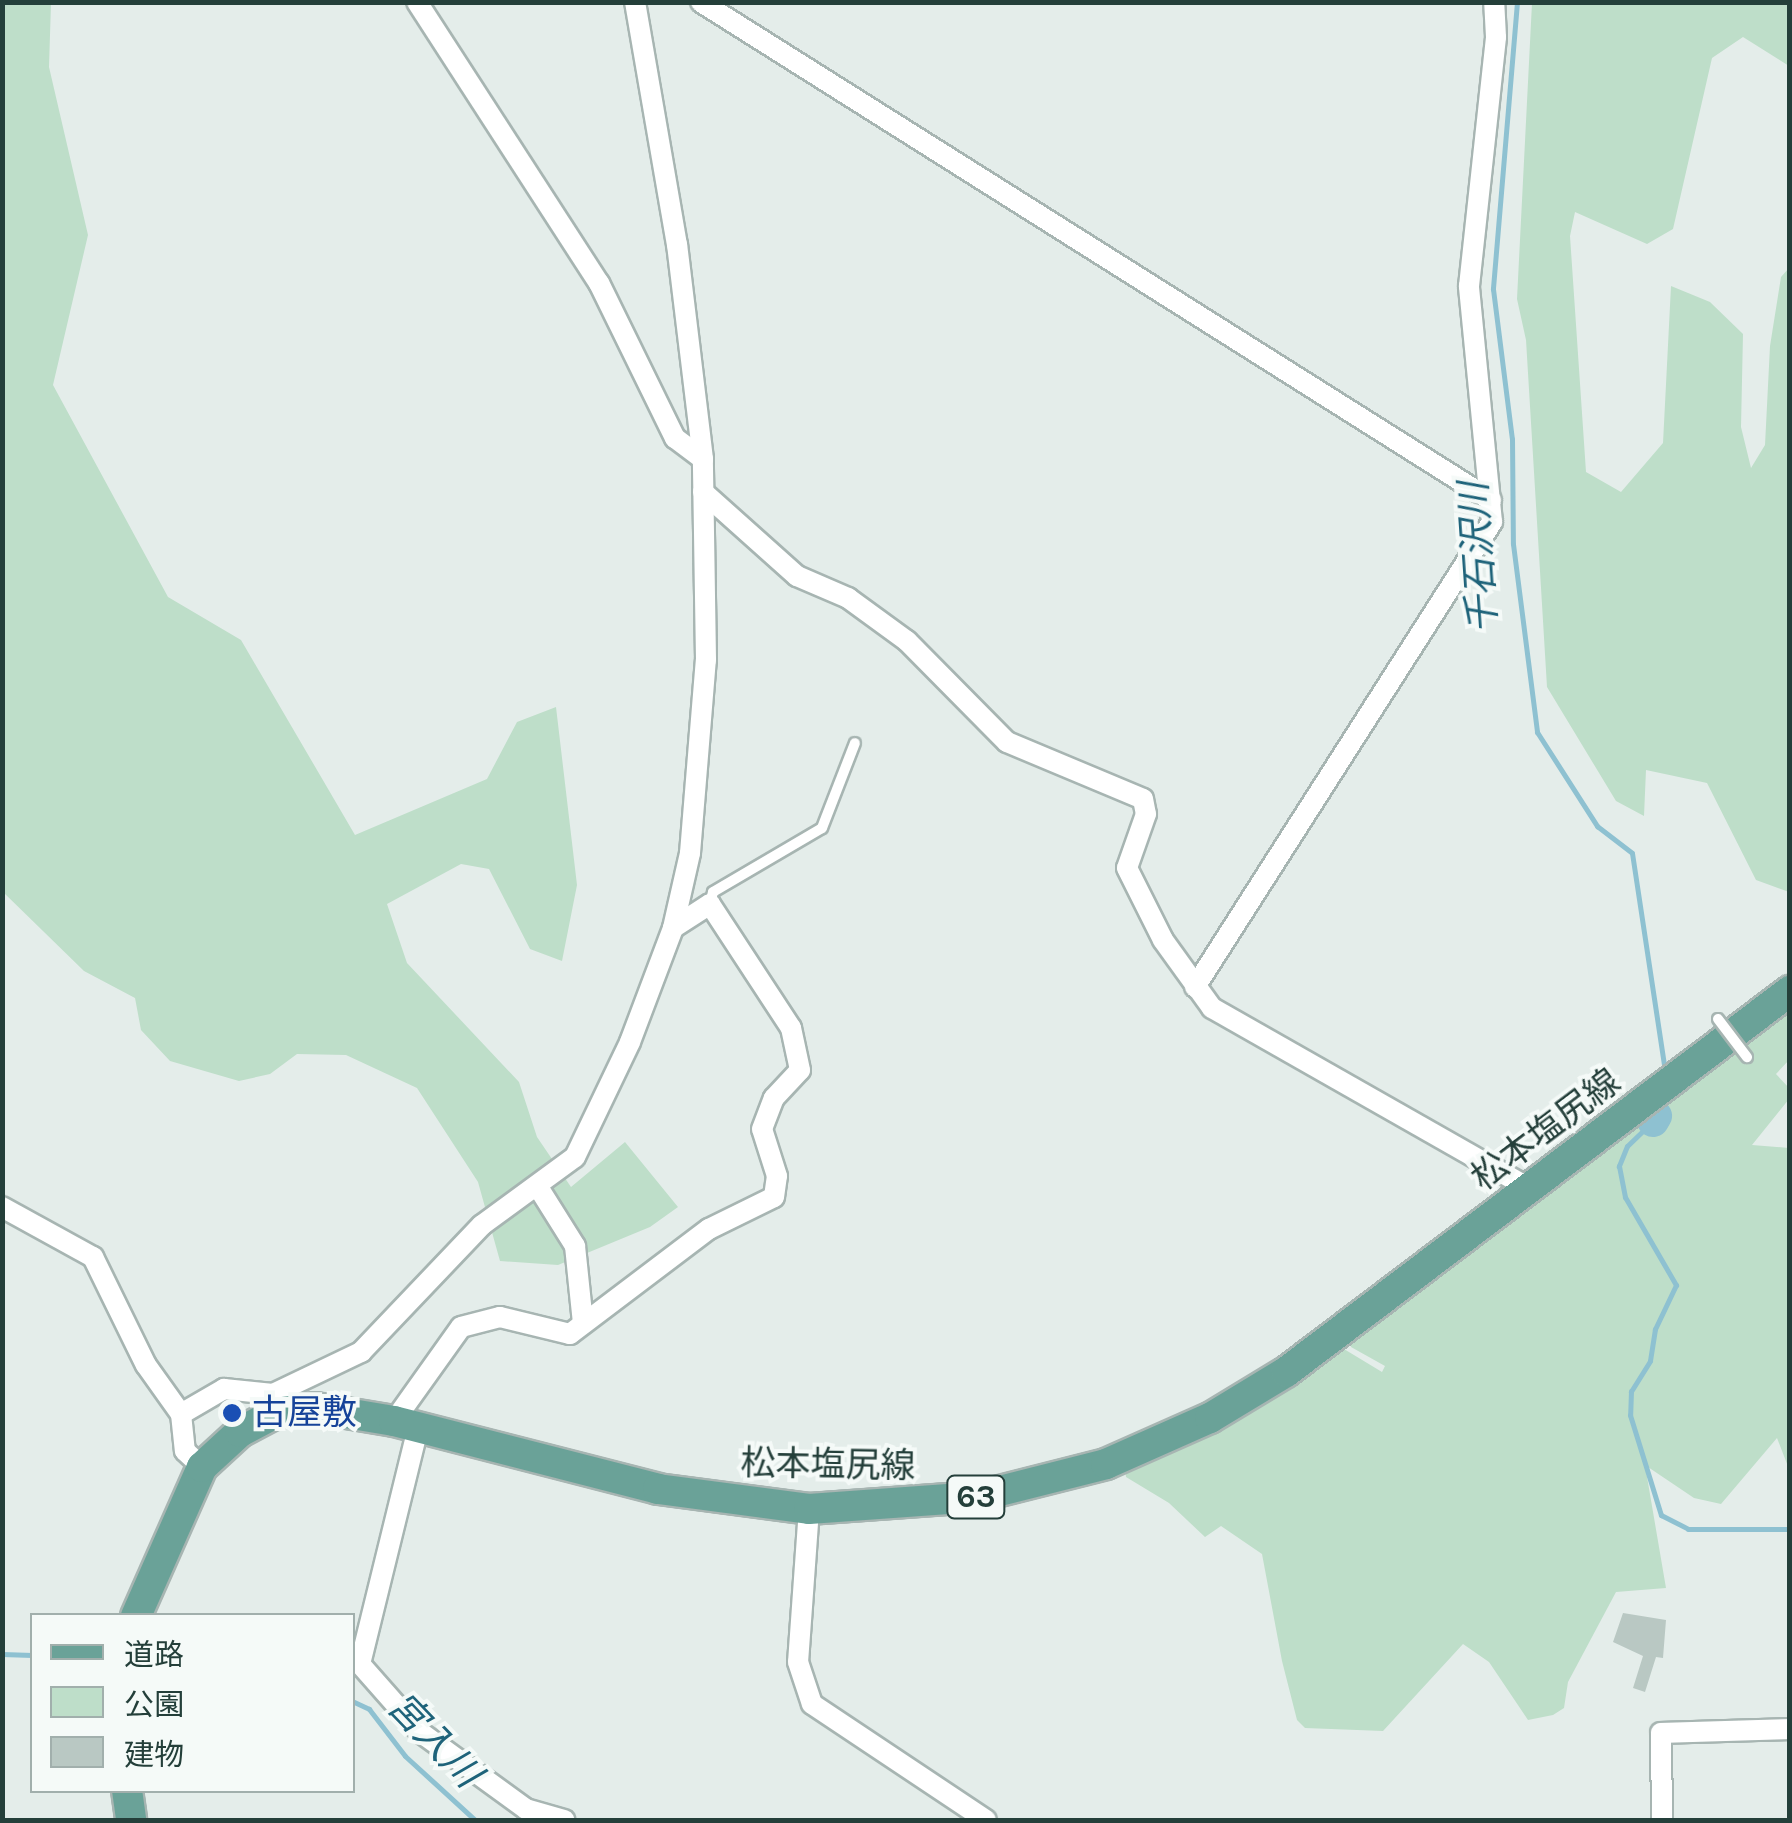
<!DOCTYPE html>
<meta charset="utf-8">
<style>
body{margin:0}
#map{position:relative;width:1792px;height:1823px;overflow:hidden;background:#e4edea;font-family:Karla,"Noto Sans JP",sans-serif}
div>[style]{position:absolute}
.green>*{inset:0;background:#bedec9}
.stream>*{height:5px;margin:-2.5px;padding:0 2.5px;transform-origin:2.5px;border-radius:2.5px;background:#8ec1d1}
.river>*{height:32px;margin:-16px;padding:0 16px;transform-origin:16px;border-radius:16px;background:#8ec1d1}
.building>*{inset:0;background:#b9c8c3}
.roads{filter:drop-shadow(2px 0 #a7b5b2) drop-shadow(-2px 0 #a7b5b2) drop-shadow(0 2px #a7b5b2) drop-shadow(0 -2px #a7b5b2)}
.service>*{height:10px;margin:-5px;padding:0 5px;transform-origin:5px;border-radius:5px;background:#fff}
.minor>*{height:20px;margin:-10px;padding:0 10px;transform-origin:10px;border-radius:10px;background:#fff}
.primary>*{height:30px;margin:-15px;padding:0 15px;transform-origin:15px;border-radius:15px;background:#6aa298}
.bridges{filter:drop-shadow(2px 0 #a7b5b2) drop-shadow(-2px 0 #a7b5b2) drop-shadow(0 2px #a7b5b2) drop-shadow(0 -2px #a7b5b2)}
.service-bridge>*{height:10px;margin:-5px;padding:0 5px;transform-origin:5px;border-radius:5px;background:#fff}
.dots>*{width:28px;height:28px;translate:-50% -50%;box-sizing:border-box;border:5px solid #f5faf8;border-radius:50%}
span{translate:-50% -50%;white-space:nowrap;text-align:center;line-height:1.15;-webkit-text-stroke:8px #f5faf8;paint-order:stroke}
.shield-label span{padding:2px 8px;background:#f5faf8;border:2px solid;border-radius:8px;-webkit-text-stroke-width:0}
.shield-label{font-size:32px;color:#243f3a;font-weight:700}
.street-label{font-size:35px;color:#243f3a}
.transit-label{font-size:35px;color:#164399}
.left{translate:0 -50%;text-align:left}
.water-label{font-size:38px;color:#1e637a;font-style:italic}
.frame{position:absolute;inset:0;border:5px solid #243f3a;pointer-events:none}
.legend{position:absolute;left:30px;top:1613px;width:325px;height:180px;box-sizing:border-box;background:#f5faf8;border:2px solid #a1afac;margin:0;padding:12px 18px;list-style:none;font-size:30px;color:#243f3a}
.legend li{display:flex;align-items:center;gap:20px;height:50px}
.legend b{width:50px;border:2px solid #a1afac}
</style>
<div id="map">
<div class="green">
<i style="clip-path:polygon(2px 3px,51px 3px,49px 67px,88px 235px,53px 385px,168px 597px,241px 640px,355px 835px,487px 779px,517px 722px,556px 707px,577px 885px,562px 961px,530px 949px,489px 869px,461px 864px,387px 904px,407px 963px,519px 1082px,537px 1137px,571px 1187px,625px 1142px,678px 1207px,650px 1227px,558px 1265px,500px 1261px,478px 1182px,417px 1088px,346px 1055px,297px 1054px,270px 1074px,239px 1081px,170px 1061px,141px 1030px,135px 998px,84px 971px,3px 892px)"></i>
<i style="clip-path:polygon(1532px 3px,1789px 3px,1789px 66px,1743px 37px,1712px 58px,1673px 229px,1647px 244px,1575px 212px,1570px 236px,1586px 472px,1621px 492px,1663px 443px,1671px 286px,1710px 302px,1743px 334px,1741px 427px,1751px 468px,1765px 445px,1770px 346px,1781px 277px,1789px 268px,1789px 892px,1756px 880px,1707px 783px,1646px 770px,1644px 816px,1616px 801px,1547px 687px,1526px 340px,1517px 299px)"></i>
<i style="clip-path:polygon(1789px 1003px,1789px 1060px,1776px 1074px,1789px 1088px,1789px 1099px,1752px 1145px,1789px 1148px,1789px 1469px,1777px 1438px,1721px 1504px,1694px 1498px,1645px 1465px,1666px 1588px,1616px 1592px,1568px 1682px,1564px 1708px,1553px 1715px,1528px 1720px,1489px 1662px,1463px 1644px,1383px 1731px,1305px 1728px,1297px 1720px,1282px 1661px,1262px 1554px,1221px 1526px,1205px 1537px,1169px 1503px,1126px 1477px,1125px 1468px,1339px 1346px,1382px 1372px,1385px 1366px,1351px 1347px,1350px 1337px)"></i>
</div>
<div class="stream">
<i style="left:1517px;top:2px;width:288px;rotate:94.8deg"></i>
<i style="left:1493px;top:289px;width:151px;rotate:82.8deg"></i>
<i style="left:1512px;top:439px;width:105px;rotate:89.5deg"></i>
<i style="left:1513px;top:544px;width:190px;rotate:82.7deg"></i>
<i style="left:1537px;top:732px;width:112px;rotate:57.4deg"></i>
<i style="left:1597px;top:826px;width:44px;rotate:37.6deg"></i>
<i style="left:1632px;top:853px;width:220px;rotate:81.4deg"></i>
<i style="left:1653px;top:1121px;width:36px;rotate:136deg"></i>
<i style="left:1627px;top:1146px;width:22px;rotate:112deg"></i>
<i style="left:1619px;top:1166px;width:32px;rotate:79deg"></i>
<i style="left:1625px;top:1197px;width:102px;rotate:59.9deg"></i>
<i style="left:1676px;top:1285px;width:49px;rotate:115.5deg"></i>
<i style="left:1655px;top:1329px;width:32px;rotate:99deg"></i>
<i style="left:1650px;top:1361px;width:36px;rotate:122deg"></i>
<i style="left:1631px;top:1391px;width:24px;rotate:92deg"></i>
<i style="left:1630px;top:1415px;width:105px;rotate:72.8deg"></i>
<i style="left:1661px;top:1515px;width:30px;rotate:27deg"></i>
<i style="left:1688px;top:1529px;width:102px"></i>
<i style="left:2px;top:1654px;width:30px;rotate:2deg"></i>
<i style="left:352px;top:1701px;width:19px;rotate:25deg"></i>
<i style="left:369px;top:1709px;width:59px;rotate:52.5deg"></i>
<i style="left:405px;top:1756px;width:95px;rotate:42.4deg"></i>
</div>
<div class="river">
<i style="left:1653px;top:1121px;width:6px;rotate:-59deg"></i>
</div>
<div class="building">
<i style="clip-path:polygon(1623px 1613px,1666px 1620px,1663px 1658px,1656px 1657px,1645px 1692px,1633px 1688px,1643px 1656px,1613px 1642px)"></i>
</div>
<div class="roads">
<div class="service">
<i style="left:710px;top:904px;width:12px;rotate:-76deg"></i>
<i style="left:713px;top:892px;width:126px;rotate:-30.4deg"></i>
<i style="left:822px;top:828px;width:91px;rotate:-68.8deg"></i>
</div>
<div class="minor">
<i style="left:417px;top:2px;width:335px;rotate:57.1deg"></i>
<i style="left:599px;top:283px;width:173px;rotate:63.9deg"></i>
<i style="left:675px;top:438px;width:35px;rotate:37deg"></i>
<i style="left:701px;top:2px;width:934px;rotate:32.23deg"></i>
<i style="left:703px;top:492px;width:126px;rotate:41.8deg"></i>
<i style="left:797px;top:576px;width:56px;rotate:23.3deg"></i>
<i style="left:848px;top:598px;width:73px;rotate:36.1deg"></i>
<i style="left:907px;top:641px;width:142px;rotate:45.3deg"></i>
<i style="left:1007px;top:742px;width:147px;rotate:22.7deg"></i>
<i style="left:1143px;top:799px;width:15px;rotate:79deg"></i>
<i style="left:1146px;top:814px;width:57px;rotate:109.4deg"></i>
<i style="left:1127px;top:868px;width:80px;rotate:63.4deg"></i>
<i style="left:1163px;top:940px;width:84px;rotate:54.2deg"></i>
<i style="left:1212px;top:1008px;width:366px;rotate:29.6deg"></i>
<i style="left:1195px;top:987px;width:552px;rotate:-57.43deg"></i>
<i style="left:1492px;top:522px;width:237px;rotate:-95.6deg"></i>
<i style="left:1469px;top:286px;width:250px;rotate:-83.8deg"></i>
<i style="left:1496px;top:37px;width:35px;rotate:-93deg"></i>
<i style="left:538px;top:1187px;width:70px;rotate:57.9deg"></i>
<i style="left:575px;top:1246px;width:78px;rotate:84.1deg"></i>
<i style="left:2px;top:1207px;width:104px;rotate:28.8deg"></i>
<i style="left:93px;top:1257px;width:120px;rotate:63.9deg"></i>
<i style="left:146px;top:1365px;width:60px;rotate:54.5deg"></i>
<i style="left:181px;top:1414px;width:37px;rotate:84deg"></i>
<i style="left:185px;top:1451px;width:23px;rotate:43deg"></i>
<i style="left:275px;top:1413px;width:19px;rotate:-96deg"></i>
<i style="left:273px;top:1394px;width:98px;rotate:-25.5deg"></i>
<i style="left:361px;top:1352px;width:175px;rotate:-46.4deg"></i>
<i style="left:482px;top:1225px;width:115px;rotate:-36.2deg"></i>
<i style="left:575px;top:1157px;width:127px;rotate:-64.4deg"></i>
<i style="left:630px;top:1042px;width:122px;rotate:-69.3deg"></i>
<i style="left:673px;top:928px;width:77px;rotate:-77.2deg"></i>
<i style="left:690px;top:853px;width:194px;rotate:-85.3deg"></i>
<i style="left:706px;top:660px;width:201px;rotate:-90.9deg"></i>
<i style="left:703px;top:459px;width:216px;rotate:-96.9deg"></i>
<i style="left:677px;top:245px;width:247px;rotate:-99.8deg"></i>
<i style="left:181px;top:1414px;width:50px;rotate:-30.2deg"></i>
<i style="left:224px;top:1389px;width:49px;rotate:5.8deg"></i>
<i style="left:394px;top:1421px;width:115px;rotate:-54.5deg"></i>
<i style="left:461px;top:1327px;width:40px;rotate:-14.4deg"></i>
<i style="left:500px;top:1317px;width:72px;rotate:13.7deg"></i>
<i style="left:570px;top:1334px;width:174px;rotate:-37.1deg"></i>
<i style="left:709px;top:1229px;width:72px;rotate:-26.2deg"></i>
<i style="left:774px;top:1197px;width:21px;rotate:-82deg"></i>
<i style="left:777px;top:1176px;width:49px;rotate:-107.7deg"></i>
<i style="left:762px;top:1129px;width:33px;rotate:-69deg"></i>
<i style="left:774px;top:1098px;width:38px;rotate:-47deg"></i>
<i style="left:800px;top:1070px;width:43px;rotate:-102.1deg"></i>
<i style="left:791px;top:1028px;width:148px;rotate:-123.2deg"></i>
<i style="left:710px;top:904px;width:44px;rotate:147deg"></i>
<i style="left:418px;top:1428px;width:243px;rotate:103.8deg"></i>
<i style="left:360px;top:1664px;width:91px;rotate:48.6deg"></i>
<i style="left:420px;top:1732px;width:131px;rotate:36deg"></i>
<i style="left:526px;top:1809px;width:40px;rotate:16deg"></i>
<i style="left:809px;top:1509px;width:153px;rotate:94.1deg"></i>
<i style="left:798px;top:1662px;width:44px;rotate:71.6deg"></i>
<i style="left:812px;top:1704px;width:209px;rotate:33.7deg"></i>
<i style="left:1662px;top:1820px;width:87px;rotate:-90.7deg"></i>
<i style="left:1661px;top:1733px;width:129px;rotate:-1.8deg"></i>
</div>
<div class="primary">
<i style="left:136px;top:1616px;width:163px;rotate:-66.1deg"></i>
<i style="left:202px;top:1467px;width:52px;rotate:-42.6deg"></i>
<i style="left:240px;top:1432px;width:40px;rotate:-28deg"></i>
<i style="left:275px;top:1413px;width:41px;rotate:-7deg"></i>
<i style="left:316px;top:1408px;width:79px;rotate:9.5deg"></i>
<i style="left:394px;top:1421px;width:273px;rotate:14.4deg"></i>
<i style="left:658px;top:1489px;width:152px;rotate:7.5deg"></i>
<i style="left:809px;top:1509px;width:167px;rotate:-4.1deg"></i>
<i style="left:976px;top:1497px;width:134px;rotate:-14.2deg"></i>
<i style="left:1106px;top:1464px;width:114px;rotate:-23.9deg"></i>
<i style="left:1210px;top:1418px;width:89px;rotate:-31.2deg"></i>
<i style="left:1286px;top:1372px;width:632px;rotate:-37.09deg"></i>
<i style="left:127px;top:1790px;width:30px;rotate:82deg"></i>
</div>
</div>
<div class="bridges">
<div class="service-bridge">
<i style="left:1718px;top:1019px;width:48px;rotate:52.7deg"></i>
</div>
</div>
<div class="dots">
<i style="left:232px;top:1413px;background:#1a4fb4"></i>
</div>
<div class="shield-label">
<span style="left:976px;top:1497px">63</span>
</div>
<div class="street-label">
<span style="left:1546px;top:1130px;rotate:-37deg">松本塩尻線</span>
<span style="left:828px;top:1465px;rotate:1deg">松本塩尻線</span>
</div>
<div class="transit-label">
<span class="left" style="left:252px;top:1413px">古屋敷</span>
</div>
<div class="water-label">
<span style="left:1479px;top:558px;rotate:-94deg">千石沢川</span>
<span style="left:434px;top:1740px;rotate:46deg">宮入川</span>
</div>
<div class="frame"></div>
<ul class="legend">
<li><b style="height:12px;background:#6aa298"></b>道路</li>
<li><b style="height:28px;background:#bedec9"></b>公園</li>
<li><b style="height:28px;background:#b9c8c3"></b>建物</li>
</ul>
</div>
